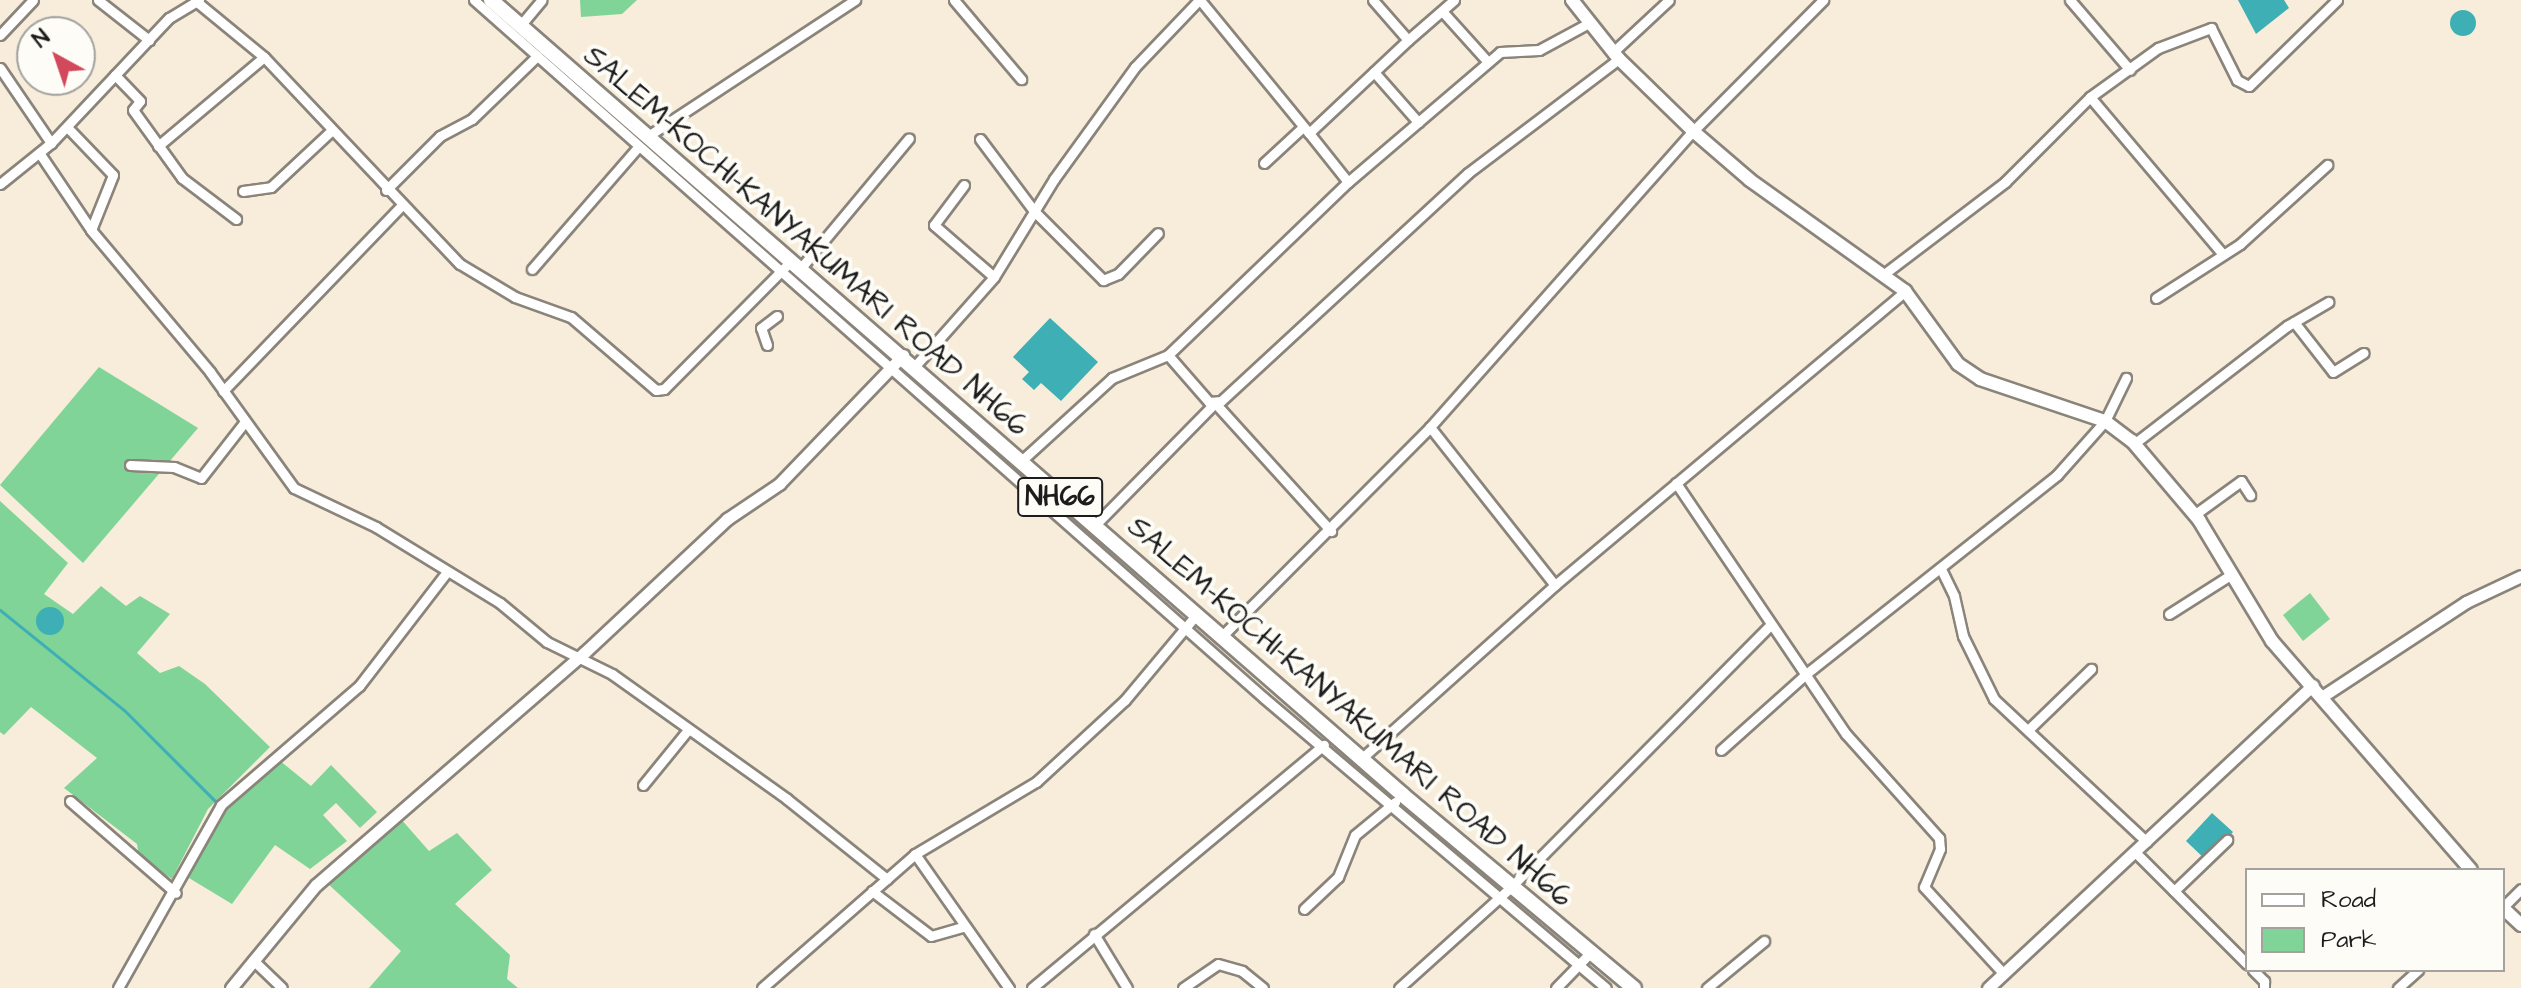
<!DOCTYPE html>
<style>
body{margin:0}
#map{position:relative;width:2521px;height:988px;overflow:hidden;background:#f7edda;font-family:"Architects Daughter",sans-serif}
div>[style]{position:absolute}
.green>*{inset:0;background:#81d497}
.water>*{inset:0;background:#3eafb5}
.round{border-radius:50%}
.stream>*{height:3px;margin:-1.5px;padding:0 1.5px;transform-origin:1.5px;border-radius:1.5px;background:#3eafb5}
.roads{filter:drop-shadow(2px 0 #8a847b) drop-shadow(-2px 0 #8a847b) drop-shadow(0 2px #8a847b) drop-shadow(0 -2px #8a847b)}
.minor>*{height:9px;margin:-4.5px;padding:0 4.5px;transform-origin:4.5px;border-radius:4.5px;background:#fff}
.tertiary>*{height:11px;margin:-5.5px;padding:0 5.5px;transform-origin:5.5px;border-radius:5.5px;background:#fff}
.secondary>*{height:12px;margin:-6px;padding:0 6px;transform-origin:6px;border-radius:6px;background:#fff}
.trunk>*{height:14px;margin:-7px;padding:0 7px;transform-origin:7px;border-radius:7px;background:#fff}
span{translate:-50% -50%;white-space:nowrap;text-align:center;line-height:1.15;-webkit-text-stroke:8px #fdfcf7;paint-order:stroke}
.shield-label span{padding:2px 6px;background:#fdfcf7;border:2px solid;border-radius:6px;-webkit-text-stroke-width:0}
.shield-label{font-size:28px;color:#1c1c1c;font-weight:700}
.street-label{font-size:30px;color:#1c1c1c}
.legend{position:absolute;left:2245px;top:868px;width:260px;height:104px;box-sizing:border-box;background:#fdfcf7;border:2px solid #a3a29f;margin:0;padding:10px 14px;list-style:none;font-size:24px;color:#1c1c1c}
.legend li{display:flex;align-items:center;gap:16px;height:40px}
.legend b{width:40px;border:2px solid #a3a29f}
.north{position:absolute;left:16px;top:16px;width:80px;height:80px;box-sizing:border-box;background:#fdfcf7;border:2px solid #a3a29f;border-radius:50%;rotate:320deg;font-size:22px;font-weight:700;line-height:32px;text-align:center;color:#1c1c1c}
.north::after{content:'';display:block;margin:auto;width:28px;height:36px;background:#d1495b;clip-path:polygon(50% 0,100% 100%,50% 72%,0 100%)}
</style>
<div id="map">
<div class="green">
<i style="clip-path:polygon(580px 0,637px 0,622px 14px,581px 17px)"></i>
<i style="clip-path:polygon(99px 367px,198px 428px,83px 563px,0 485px)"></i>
<i style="clip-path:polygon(0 501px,68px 563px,44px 594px,73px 614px,101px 586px,126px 606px,140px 596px,170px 614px,137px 653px,160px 673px,179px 666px,205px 684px,270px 747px,208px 809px,172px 879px,139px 857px,137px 844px,64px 788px,97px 758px,31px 707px,4px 735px,0 732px)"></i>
<i style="clip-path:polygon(2310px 593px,2330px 619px,2303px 641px,2283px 615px)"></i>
<i style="clip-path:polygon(279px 760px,311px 786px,331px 765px,377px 812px,360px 828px,336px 803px,323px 815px,347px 841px,310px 869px,275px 845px,232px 904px,189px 878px,222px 811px)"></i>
<i style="clip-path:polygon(400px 818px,429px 851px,457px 833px,492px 870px,455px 904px,510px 955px,507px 979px,518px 988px,369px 988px,401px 951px,327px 883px)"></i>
</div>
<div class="water">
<i style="clip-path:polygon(2238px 0,2284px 0,2289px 8px,2256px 34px)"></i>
<i class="round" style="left:2450px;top:10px;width:26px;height:26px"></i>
<i style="clip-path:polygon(1050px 318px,1098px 362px,1061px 401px,1041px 383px,1034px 390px,1022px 379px,1029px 372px,1013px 357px)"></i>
<i class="round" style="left:36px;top:607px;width:28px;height:28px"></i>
<i style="clip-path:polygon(2212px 813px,2233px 832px,2207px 861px,2186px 841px)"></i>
</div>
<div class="stream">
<i style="left:0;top:610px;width:159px;rotate:38.9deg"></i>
<i style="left:124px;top:710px;width:130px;rotate:45deg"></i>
</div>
<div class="roads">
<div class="minor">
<i style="left:98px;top:0;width:65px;rotate:38.1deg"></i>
<i style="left:474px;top:0;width:1054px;rotate:41.46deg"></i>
<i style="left:1264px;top:698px;width:448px;rotate:40.3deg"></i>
<i style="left:954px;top:0;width:104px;rotate:49.7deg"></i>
<i style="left:1200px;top:0;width:172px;rotate:50.7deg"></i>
<i style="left:2070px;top:0;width:92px;rotate:49.4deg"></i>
<i style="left:197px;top:2px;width:87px;rotate:39.4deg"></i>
<i style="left:264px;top:57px;width:285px;rotate:46.6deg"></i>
<i style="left:460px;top:264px;width:64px;rotate:31deg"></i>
<i style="left:515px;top:297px;width:59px;rotate:19.7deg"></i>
<i style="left:571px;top:317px;width:112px;rotate:40.7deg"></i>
<i style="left:656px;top:390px;width:8px;rotate:-7deg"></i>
<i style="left:664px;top:389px;width:172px;rotate:-45.2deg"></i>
<i style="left:1442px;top:11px;width:69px;rotate:48deg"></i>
<i style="left:519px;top:27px;width:35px;rotate:-50deg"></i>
<i style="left:0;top:35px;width:48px;rotate:-46.7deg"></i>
<i style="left:1408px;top:40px;width:61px;rotate:-41deg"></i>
<i style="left:1613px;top:52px;width:76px;rotate:-42.9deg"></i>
<i style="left:0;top:68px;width:91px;rotate:55.8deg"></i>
<i style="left:1374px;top:72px;width:67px;rotate:48.7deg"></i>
<i style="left:115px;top:75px;width:36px;rotate:46deg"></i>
<i style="left:140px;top:101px;width:11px;rotate:128deg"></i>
<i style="left:133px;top:110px;width:84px;rotate:54.2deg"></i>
<i style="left:182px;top:178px;width:68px;rotate:37.2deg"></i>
<i style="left:2090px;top:97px;width:204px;rotate:49.8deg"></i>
<i style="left:67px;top:127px;width:66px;rotate:46.2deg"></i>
<i style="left:113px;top:175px;width:59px;rotate:111.8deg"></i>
<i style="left:648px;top:136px;width:248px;rotate:-33.3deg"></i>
<i style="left:980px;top:139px;width:90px;rotate:53.1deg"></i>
<i style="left:1034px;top:211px;width:98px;rotate:45deg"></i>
<i style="left:1103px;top:280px;width:16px;rotate:-22deg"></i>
<i style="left:1118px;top:274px;width:57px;rotate:-45.7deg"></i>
<i style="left:158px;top:146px;width:138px;rotate:-40deg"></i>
<i style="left:40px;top:154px;width:92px;rotate:56.1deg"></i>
<i style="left:91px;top:230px;width:185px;rotate:50deg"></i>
<i style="left:210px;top:372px;width:143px;rotate:54.1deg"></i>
<i style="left:294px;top:488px;width:91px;rotate:25.4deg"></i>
<i style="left:376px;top:527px;width:145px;rotate:31.5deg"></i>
<i style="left:500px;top:603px;width:61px;rotate:39.7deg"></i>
<i style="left:547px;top:642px;width:72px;rotate:26.2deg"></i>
<i style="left:612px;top:674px;width:215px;rotate:35.5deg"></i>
<i style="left:787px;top:799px;width:128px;rotate:38.7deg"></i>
<i style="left:1264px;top:163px;width:53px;rotate:-42.7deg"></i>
<i style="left:1348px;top:182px;width:63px;rotate:-128.5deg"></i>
<i style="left:1309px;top:133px;width:136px;rotate:-43.2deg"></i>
<i style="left:1408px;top:40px;width:53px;rotate:-131.2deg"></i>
<i style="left:0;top:184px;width:65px;rotate:-38.8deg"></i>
<i style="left:51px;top:143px;width:172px;rotate:-46.7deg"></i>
<i style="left:169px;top:18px;width:35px;rotate:-31deg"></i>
<i style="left:964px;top:185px;width:50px;rotate:126.9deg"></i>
<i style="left:934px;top:225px;width:79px;rotate:40.9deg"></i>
<i style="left:386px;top:190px;width:76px;rotate:-45deg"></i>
<i style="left:440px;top:136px;width:36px;rotate:-28deg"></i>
<i style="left:472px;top:119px;width:91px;rotate:-44.1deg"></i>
<i style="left:243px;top:191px;width:28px;rotate:-8deg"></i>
<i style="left:271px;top:187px;width:82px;rotate:-43deg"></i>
<i style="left:532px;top:269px;width:162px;rotate:-49deg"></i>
<i style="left:800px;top:269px;width:170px;rotate:-50.2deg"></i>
<i style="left:1884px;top:274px;width:152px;rotate:-37.2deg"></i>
<i style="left:2005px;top:182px;width:120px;rotate:-45deg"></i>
<i style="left:2090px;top:97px;width:84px;rotate:-35.8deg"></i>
<i style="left:2158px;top:48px;width:57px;rotate:-20.7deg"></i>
<i style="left:2211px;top:28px;width:58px;rotate:63.4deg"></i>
<i style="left:2237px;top:80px;width:13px;rotate:27deg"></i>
<i style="left:2249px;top:86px;width:123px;rotate:-44.3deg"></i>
<i style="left:2156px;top:298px;width:100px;rotate:-32.7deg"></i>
<i style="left:2240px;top:244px;width:118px;rotate:-42.2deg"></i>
<i style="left:2294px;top:322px;width:63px;rotate:52deg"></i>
<i style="left:2333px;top:372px;width:36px;rotate:-32deg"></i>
<i style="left:767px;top:345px;width:18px;rotate:-109deg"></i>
<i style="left:761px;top:328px;width:20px;rotate:-37deg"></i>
<i style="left:1168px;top:355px;width:62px;rotate:48.9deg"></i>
<i style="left:1209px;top:402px;width:12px;rotate:-5deg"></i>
<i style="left:1221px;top:401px;width:336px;rotate:-42.7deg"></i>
<i style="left:1468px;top:173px;width:189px;rotate:-37.1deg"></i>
<i style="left:915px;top:366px;width:119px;rotate:-48.4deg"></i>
<i style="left:994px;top:277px;width:115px;rotate:-58.5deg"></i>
<i style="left:1054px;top:179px;width:138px;rotate:-54.1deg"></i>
<i style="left:1135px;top:67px;width:93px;rotate:-46.3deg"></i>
<i style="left:223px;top:391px;width:257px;rotate:-46.1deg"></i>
<i style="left:1430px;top:427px;width:201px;rotate:51.7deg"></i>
<i style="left:2135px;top:443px;width:192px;rotate:-37.6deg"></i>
<i style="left:2287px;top:326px;width:48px;rotate:-30.3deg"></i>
<i style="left:1020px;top:462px;width:125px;rotate:-42.4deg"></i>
<i style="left:1112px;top:378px;width:61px;rotate:-22.3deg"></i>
<i style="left:1168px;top:355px;width:250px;rotate:-43.9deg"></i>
<i style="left:1348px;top:182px;width:200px;rotate:-40.5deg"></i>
<i style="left:1500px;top:52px;width:39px;rotate:-3deg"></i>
<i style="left:1539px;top:50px;width:57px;rotate:-28.4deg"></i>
<i style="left:130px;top:465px;width:44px;rotate:2.6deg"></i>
<i style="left:174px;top:467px;width:29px;rotate:22deg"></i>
<i style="left:201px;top:478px;width:70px;rotate:-52deg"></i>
<i style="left:1676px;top:483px;width:303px;rotate:55.9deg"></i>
<i style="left:1846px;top:734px;width:140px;rotate:48.2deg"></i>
<i style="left:1939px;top:838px;width:11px;rotate:85deg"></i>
<i style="left:1940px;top:849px;width:41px;rotate:112.8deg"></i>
<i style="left:1924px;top:887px;width:118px;rotate:47.4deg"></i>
<i style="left:2194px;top:515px;width:58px;rotate:-35.9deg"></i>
<i style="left:2241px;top:481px;width:17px;rotate:57deg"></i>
<i style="left:1094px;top:526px;width:173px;rotate:-45.5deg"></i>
<i style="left:1215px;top:403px;width:173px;rotate:47.8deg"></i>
<i style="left:1941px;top:569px;width:30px;rotate:64deg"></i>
<i style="left:1954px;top:596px;width:41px;rotate:77.3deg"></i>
<i style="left:1963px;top:636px;width:70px;rotate:63.8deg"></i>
<i style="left:1994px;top:699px;width:209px;rotate:43.1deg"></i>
<i style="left:2169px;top:614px;width:75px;rotate:-32.4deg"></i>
<i style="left:1223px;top:635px;width:293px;rotate:-45.1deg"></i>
<i style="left:1430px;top:427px;width:396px;rotate:-48.4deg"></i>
<i style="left:1693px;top:131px;width:185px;rotate:-45.2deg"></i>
<i style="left:2028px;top:730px;width:88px;rotate:-44.1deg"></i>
<i style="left:1721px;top:750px;width:114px;rotate:-41.8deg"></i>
<i style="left:1806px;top:674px;width:320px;rotate:-38.4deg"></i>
<i style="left:2057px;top:475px;width:72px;rotate:-48.4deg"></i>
<i style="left:2105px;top:421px;width:48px;rotate:-64deg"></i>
<i style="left:1362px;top:758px;width:259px;rotate:-41.9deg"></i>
<i style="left:1555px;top:585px;width:457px;rotate:-40deg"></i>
<i style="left:643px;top:785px;width:70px;rotate:-50.8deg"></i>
<i style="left:70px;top:801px;width:140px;rotate:41deg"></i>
<i style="left:2136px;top:853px;width:157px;rotate:45deg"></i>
<i style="left:915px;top:854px;width:164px;rotate:55deg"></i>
<i style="left:872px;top:891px;width:74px;rotate:37.3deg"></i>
<i style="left:931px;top:936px;width:35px;rotate:-16deg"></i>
<i style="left:2174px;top:891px;width:74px;rotate:-43.9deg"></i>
<i style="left:2503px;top:907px;width:25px;rotate:-45deg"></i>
<i style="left:1304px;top:909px;width:47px;rotate:-43.3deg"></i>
<i style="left:1338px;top:877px;width:45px;rotate:-68deg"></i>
<i style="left:1355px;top:835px;width:52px;rotate:-39.5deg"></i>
<i style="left:1094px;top:934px;width:63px;rotate:58.6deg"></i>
<i style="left:253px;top:960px;width:40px;rotate:44deg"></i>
<i style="left:2253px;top:970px;width:16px;rotate:45deg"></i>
<i style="left:2264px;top:981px;width:7px;rotate:90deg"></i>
<i style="left:118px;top:988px;width:210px;rotate:-60.6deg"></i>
<i style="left:221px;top:805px;width:182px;rotate:-40.8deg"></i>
<i style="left:359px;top:686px;width:143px;rotate:-52.4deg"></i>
<i style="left:762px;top:988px;width:203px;rotate:-41.2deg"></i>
<i style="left:915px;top:854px;width:141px;rotate:-30.8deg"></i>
<i style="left:1036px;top:782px;width:121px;rotate:-42.7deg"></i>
<i style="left:1125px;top:700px;width:111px;rotate:-50.1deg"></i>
<i style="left:1032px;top:988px;width:380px;rotate:-39.8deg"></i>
<i style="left:1183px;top:988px;width:42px;rotate:-34.4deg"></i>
<i style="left:1218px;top:964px;width:25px;rotate:16deg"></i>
<i style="left:1242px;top:971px;width:27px;rotate:39deg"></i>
<i style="left:1399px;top:988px;width:151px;rotate:-42deg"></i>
<i style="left:1511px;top:887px;width:368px;rotate:-45.3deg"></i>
<i style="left:1556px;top:988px;width:49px;rotate:-45.8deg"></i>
<i style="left:1707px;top:988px;width:74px;rotate:-39.5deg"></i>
<i style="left:2398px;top:988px;width:27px;rotate:-42deg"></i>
</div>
<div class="tertiary">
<i style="left:2323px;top:696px;width:171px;rotate:-33.3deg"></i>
<i style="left:2466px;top:602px;width:61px;rotate:-25.3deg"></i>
<i style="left:231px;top:988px;width:134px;rotate:-50.5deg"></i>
<i style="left:316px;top:885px;width:356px;rotate:-40.9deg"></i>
<i style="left:585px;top:652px;width:195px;rotate:-43.1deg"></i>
<i style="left:727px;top:519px;width:63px;rotate:-33.9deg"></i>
<i style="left:779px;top:484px;width:179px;rotate:-46.1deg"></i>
<i style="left:1988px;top:988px;width:444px;rotate:-43deg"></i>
</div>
<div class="secondary">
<i style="left:1572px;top:0;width:75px;rotate:51.5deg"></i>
<i style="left:1619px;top:59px;width:103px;rotate:44.2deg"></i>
<i style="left:1693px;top:131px;width:75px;rotate:40.7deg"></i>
<i style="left:1750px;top:180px;width:191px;rotate:35.6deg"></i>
<i style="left:1905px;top:291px;width:90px;rotate:54deg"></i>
<i style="left:1958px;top:364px;width:27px;rotate:34deg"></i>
<i style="left:1980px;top:379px;width:132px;rotate:18.6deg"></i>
<i style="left:2105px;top:421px;width:34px;rotate:37deg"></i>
<i style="left:2132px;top:441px;width:104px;rotate:49.7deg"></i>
<i style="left:2199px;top:520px;width:141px;rotate:58.9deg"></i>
<i style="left:2272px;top:641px;width:303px;rotate:49deg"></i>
<i style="left:2503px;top:908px;width:25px;rotate:43deg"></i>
</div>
<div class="trunk">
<i style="left:491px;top:0;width:1210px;rotate:41.08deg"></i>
<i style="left:1403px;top:795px;width:301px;rotate:39.9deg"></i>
</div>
</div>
<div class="shield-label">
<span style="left:1060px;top:497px">NH66</span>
</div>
<div class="street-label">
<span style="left:806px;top:241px;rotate:41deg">SALEM-KOCHI-KANYAKUMARI ROAD NH66</span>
<span style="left:1350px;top:712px;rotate:41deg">SALEM-KOCHI-KANYAKUMARI ROAD NH66</span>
</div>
<ul class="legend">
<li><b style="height:10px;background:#fff"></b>Road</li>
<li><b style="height:22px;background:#81d497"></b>Park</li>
</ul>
<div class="north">N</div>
</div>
